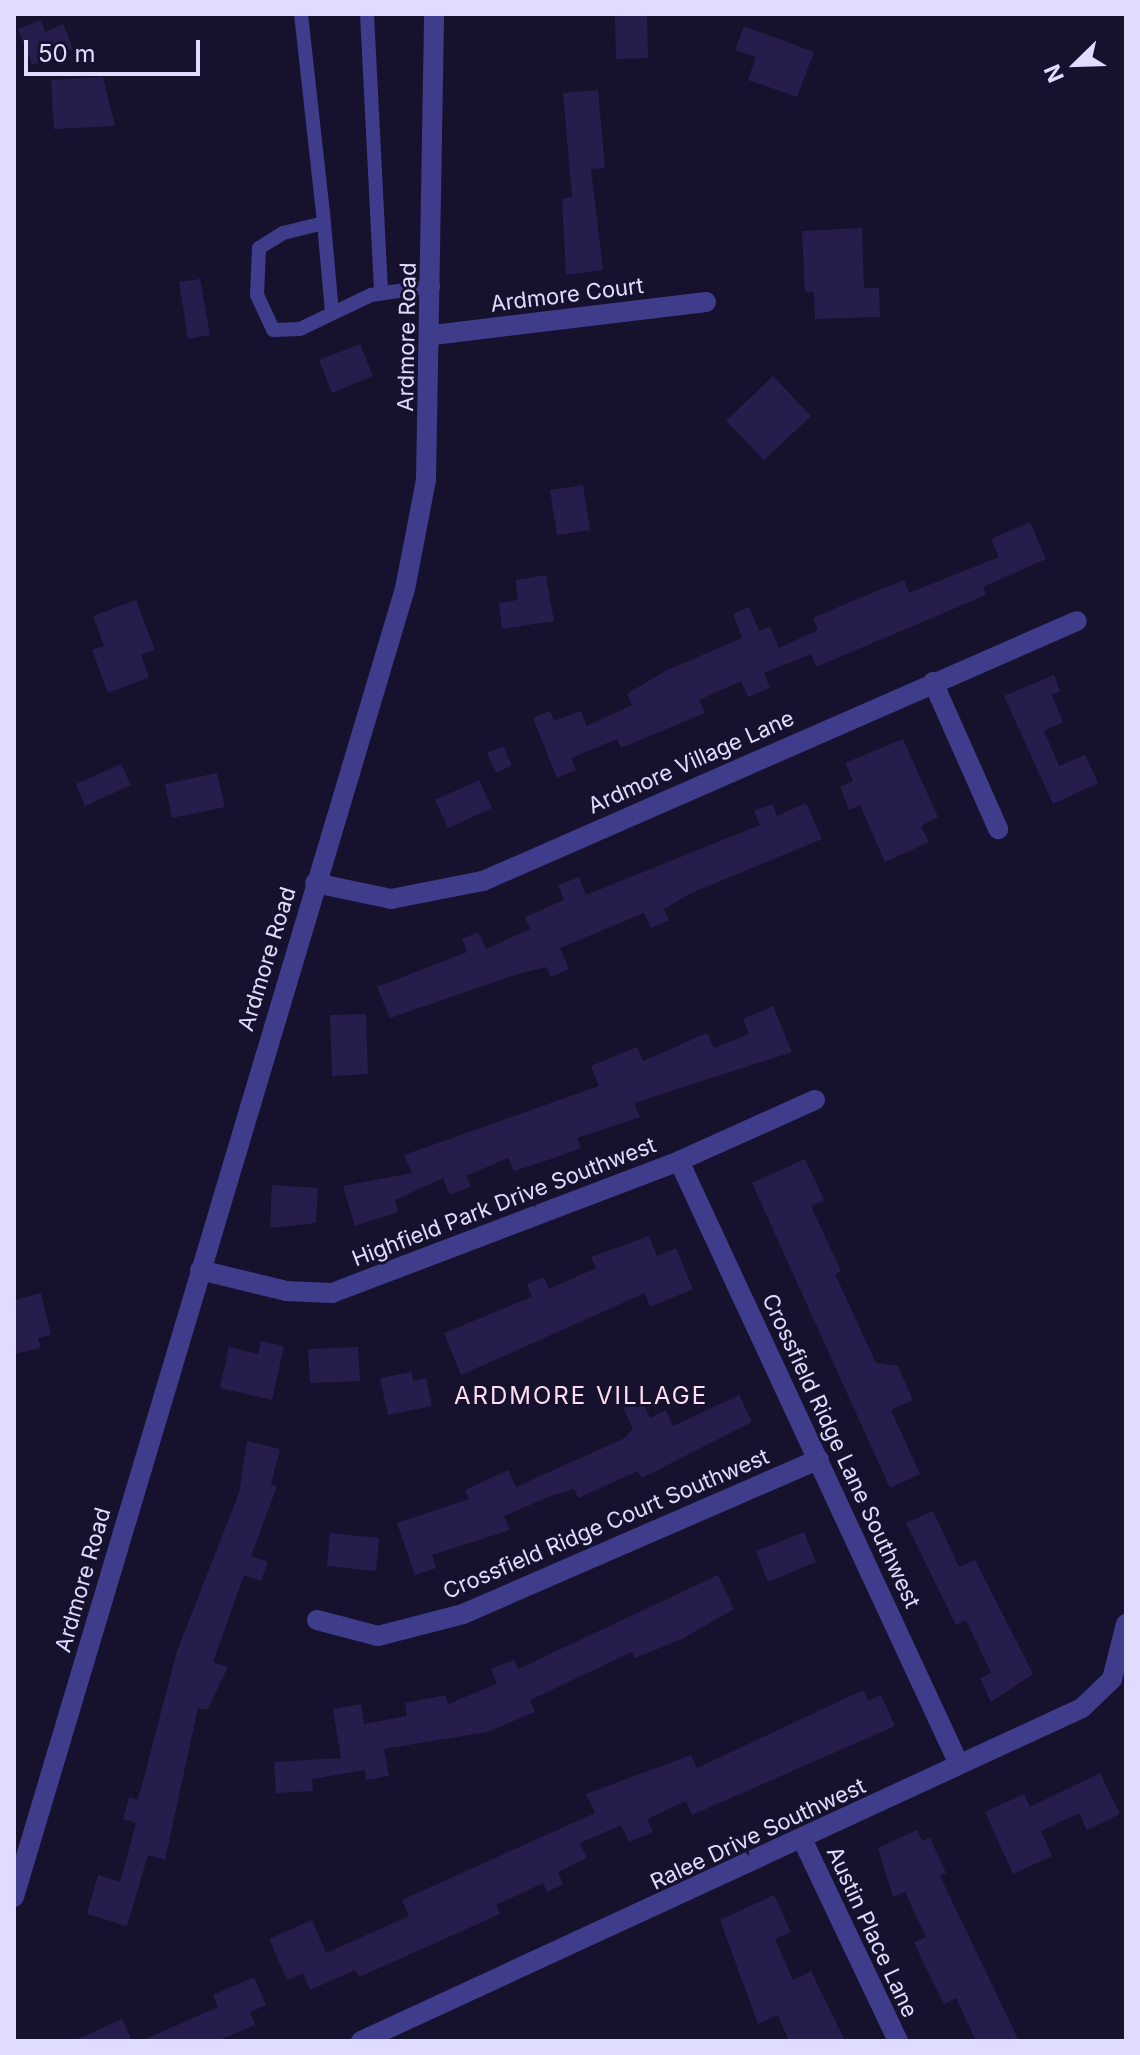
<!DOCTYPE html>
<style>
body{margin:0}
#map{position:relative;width:1140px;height:2055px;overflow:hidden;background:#16112c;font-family:Inter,sans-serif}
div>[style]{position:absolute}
.building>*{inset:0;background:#271d4d}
.service>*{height:14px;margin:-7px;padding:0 7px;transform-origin:7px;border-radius:7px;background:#3f3c8b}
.minor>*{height:20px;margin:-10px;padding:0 10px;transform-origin:10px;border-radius:10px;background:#3f3c8b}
.tertiary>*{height:20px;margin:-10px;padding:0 10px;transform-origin:10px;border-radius:10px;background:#3f3c8b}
span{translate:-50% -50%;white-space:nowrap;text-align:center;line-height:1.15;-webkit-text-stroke:6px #16112c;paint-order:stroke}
.street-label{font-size:22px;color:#e0dcff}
.neighbourhood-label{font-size:24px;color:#ffdef3;letter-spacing:2px}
.frame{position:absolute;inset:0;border:16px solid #e0dcff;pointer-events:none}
.north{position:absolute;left:1036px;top:24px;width:80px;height:80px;-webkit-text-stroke:6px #16112c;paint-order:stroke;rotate:247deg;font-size:22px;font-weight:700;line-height:32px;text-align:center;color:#e0dcff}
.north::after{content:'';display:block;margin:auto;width:28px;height:36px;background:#e0dcff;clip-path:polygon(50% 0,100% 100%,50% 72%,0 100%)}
.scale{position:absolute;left:24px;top:40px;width:176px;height:36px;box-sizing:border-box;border:4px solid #e0dcff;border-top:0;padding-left:10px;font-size:24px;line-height:28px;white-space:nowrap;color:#e0dcff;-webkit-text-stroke:6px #16112c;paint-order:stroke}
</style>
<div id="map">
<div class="building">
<i style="clip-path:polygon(615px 14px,647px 14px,648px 58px,616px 59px)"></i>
<i style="clip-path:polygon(41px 20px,45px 32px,63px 24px,73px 49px,32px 65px,18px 29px)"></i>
<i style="clip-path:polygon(744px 26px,814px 52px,797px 97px,748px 80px,756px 57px,735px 50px)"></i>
<i style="clip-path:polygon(103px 77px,115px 126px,54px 129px,51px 80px)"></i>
<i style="clip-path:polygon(598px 90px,605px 168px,591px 169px,603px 270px,566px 275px,562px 199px,572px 197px,563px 93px)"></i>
<i style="clip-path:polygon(862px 228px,864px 288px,879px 288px,880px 317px,815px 319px,814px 292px,805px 292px,802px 231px)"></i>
<i style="clip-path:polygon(200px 279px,210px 335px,188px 339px,179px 282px)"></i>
<i style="clip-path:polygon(360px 344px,373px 376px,332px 393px,319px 360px)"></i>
<i style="clip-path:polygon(773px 376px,811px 416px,764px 460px,726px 421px)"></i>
<i style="clip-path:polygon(583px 485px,590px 530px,557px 535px,550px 490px)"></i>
<i style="clip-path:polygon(1030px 522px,1046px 559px,983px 587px,986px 595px,816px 667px,811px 654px,764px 673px,770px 688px,748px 697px,741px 681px,699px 700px,705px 713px,621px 748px,617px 739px,571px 758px,576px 770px,557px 778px,533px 718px,550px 711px,554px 721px,581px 711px,587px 726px,632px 705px,627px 694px,665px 671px,742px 638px,733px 614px,749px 607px,759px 631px,770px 627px,779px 648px,818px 630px,813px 618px,843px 605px,904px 580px,909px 593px,999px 557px,991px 539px)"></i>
<i style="clip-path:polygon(546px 575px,554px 621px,502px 629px,499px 603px,518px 600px,516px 580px)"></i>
<i style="clip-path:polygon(136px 600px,155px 650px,141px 655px,149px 677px,108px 693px,92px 650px,104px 646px,93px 616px)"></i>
<i style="clip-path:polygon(1054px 675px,1060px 691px,1052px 695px,1063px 722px,1044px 731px,1059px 766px,1085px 755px,1098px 783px,1053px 804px,1004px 696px)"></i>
<i style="clip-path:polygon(903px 739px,938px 817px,921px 826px,929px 842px,885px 862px,860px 805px,849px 810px,840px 787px,853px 781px,845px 763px)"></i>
<i style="clip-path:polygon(503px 746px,512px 765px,496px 773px,487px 753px)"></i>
<i style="clip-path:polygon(121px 764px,131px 785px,85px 806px,76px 784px)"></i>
<i style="clip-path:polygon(217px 773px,225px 807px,172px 818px,165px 784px)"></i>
<i style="clip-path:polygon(479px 780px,492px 808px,448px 828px,435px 800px)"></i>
<i style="clip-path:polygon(806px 803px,822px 839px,689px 894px,664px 909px,669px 920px,651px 928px,644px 913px,560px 948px,569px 969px,551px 977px,546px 967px,518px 974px,390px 1018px,377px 987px,467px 952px,462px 939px,478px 932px,486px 949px,530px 929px,525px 917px,564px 900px,558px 885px,579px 877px,586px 895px,760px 825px,754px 811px,772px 804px,777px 816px)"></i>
<i style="clip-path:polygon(773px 1006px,792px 1052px,634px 1103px,640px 1117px,577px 1138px,581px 1148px,557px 1157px,514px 1171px,508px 1158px,466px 1176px,471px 1186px,450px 1195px,443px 1178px,395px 1200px,398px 1212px,355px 1226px,343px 1186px,412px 1173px,404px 1155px,599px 1086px,591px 1066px,637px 1047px,643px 1061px,707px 1033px,714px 1048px,749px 1034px,743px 1019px)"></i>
<i style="clip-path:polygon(366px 1014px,368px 1074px,332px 1076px,330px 1015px)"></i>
<i style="clip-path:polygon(805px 1159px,824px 1200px,811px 1206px,841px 1271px,835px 1274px,876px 1363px,898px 1366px,913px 1400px,891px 1410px,920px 1474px,890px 1488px,752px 1183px)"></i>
<i style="clip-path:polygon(272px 1185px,318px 1188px,316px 1223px,270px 1228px)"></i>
<i style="clip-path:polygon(649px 1236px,657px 1256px,676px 1248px,693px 1289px,650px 1307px,645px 1293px,461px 1375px,444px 1333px,532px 1297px,527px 1284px,544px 1277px,549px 1289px,596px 1268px,591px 1257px)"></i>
<i style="clip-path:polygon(41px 1293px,51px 1335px,38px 1338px,41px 1348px,14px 1354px,14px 1300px)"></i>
<i style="clip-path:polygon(261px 1341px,284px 1346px,272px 1400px,220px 1388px,229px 1347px,258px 1354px)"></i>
<i style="clip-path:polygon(358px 1347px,360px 1381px,310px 1383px,308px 1349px)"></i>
<i style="clip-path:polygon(412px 1372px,413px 1381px,426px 1378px,432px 1406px,388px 1415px,380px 1378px)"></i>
<i style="clip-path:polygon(739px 1395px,752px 1422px,642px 1478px,638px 1471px,578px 1498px,574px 1489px,553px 1495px,504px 1516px,510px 1530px,432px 1555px,436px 1568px,415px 1575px,397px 1523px,469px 1499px,465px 1490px,508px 1470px,516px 1487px,623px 1439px,633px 1429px,623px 1407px,641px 1399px,650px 1418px,666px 1410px,673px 1426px)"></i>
<i style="clip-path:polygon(247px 1441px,280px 1449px,271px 1484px,277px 1486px,251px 1556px,268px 1562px,261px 1581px,244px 1575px,213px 1662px,228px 1667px,207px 1710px,198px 1708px,165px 1860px,148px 1855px,127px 1926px,87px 1914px,98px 1875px,120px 1882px,136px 1823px,123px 1819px,129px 1797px,138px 1800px,177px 1651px,239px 1493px)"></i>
<i style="clip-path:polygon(933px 1511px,959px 1567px,975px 1560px,1033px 1674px,991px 1702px,980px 1678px,991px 1673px,966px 1620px,956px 1625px,906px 1523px)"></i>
<i style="clip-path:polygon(804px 1532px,816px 1562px,768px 1582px,756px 1551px)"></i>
<i style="clip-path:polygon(330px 1533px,379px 1538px,376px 1571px,327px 1566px)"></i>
<i style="clip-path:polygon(718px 1575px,734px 1609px,682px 1639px,635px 1658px,632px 1652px,530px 1700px,535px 1712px,487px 1732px,384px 1749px,389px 1776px,366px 1780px,365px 1770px,312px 1779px,313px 1791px,276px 1793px,274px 1762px,341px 1758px,333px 1709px,361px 1704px,364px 1724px,407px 1716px,405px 1703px,446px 1695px,448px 1704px,497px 1684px,491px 1669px,514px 1660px,518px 1669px)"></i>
<i style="clip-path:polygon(863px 1690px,868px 1701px,881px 1695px,895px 1726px,692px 1815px,686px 1801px,647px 1819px,653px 1832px,629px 1842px,621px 1825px,580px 1843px,587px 1858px,558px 1872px,563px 1884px,547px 1892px,543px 1883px,496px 1905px,500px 1914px,359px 1977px,355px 1970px,310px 1990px,303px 1973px,287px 1980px,269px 1939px,312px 1920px,326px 1953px,409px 1916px,402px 1900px,595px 1813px,586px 1794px,691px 1755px,697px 1768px)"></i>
<i style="clip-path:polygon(1100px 1773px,1120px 1814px,1087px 1830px,1079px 1813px,1041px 1831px,1052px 1856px,1013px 1874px,985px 1812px,1024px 1794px,1030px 1807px)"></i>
<i style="clip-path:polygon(917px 1830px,922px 1841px,930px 1838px,946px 1873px,940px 1876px,1019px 2041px,976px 2041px,956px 1998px,944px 2004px,925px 1966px,914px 1942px,926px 1937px,905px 1892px,893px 1897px,878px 1848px)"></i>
<i style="clip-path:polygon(774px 1895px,791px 1932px,775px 1939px,793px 1980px,811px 1971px,845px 2041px,789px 2041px,778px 2015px,758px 2024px,720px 1920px)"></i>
<i style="clip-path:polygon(254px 1977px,266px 2005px,250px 2012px,255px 2025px,218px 2041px,141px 2041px,218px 2007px,213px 1995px)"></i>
<i style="clip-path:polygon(122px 2019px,132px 2041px,74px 2041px)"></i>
</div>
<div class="service">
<i style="left:301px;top:14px;width:210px;rotate:83.7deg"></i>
<i style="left:367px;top:14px;width:279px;rotate:87.1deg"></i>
<i style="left:332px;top:313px;width:90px;rotate:-95.1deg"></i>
<i style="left:324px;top:223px;width:42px;rotate:166.3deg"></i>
<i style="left:283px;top:233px;width:28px;rotate:148deg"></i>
<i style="left:259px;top:248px;width:47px;rotate:92.4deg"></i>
<i style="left:257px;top:295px;width:38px;rotate:65deg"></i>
<i style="left:273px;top:330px;width:27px;rotate:-2deg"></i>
<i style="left:300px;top:329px;width:79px;rotate:-25.6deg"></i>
<i style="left:371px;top:295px;width:63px;rotate:-8.3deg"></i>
</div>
<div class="minor">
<i style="left:433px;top:335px;width:275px;rotate:-6.9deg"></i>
<i style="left:933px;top:682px;width:161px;rotate:66.1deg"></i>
<i style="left:315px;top:883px;width:78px;rotate:11.9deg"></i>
<i style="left:391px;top:899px;width:94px;rotate:-11.1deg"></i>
<i style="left:483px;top:881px;width:648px;rotate:-23.64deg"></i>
<i style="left:679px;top:1161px;width:663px;rotate:65.1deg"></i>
<i style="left:200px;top:1270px;width:89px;rotate:13.7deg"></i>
<i style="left:286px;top:1291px;width:46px;rotate:2.5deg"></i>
<i style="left:332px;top:1293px;width:371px;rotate:-20.8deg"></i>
<i style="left:679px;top:1161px;width:149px;rotate:-24.2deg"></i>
<i style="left:317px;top:1620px;width:63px;rotate:14.7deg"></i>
<i style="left:378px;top:1636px;width:88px;rotate:-14.5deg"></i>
<i style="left:463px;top:1614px;width:388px;rotate:-23.5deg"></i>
<i style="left:804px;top:1843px;width:219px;rotate:64.6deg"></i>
<i style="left:361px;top:2041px;width:794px;rotate:-24.79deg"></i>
<i style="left:1082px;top:1708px;width:42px;rotate:-44deg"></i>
<i style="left:1112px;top:1679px;width:57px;rotate:-75.7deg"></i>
</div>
<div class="tertiary">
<i style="left:14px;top:1897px;width:1365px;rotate:-73.36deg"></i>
<i style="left:405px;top:589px;width:111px;rotate:-79.1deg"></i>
<i style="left:426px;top:480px;width:466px;rotate:-89deg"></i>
</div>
<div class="street-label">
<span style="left:567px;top:295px;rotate:-7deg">Ardmore Court</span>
<span style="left:407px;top:337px;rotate:-89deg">Ardmore Road</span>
<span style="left:691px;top:762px;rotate:-24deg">Ardmore Village Lane</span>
<span style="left:267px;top:959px;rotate:-73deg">Ardmore Road</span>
<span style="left:504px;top:1202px;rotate:-21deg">Highfield Park Drive Southwest</span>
<span style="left:841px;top:1451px;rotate:65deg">Crossfield Ridge Lane Southwest</span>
<span style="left:606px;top:1524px;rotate:-23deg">Crossfield Ridge Court Southwest</span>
<span style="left:83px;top:1580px;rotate:-74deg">Ardmore Road</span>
<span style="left:758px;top:1834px;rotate:-25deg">Ralee Drive Southwest</span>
<span style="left:872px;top:1932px;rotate:65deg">Austin Place Lane</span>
</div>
<div class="neighbourhood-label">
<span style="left:581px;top:1396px">ARDMORE VILLAGE</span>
</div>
<div class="frame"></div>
<div class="north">N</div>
<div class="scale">50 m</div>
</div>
